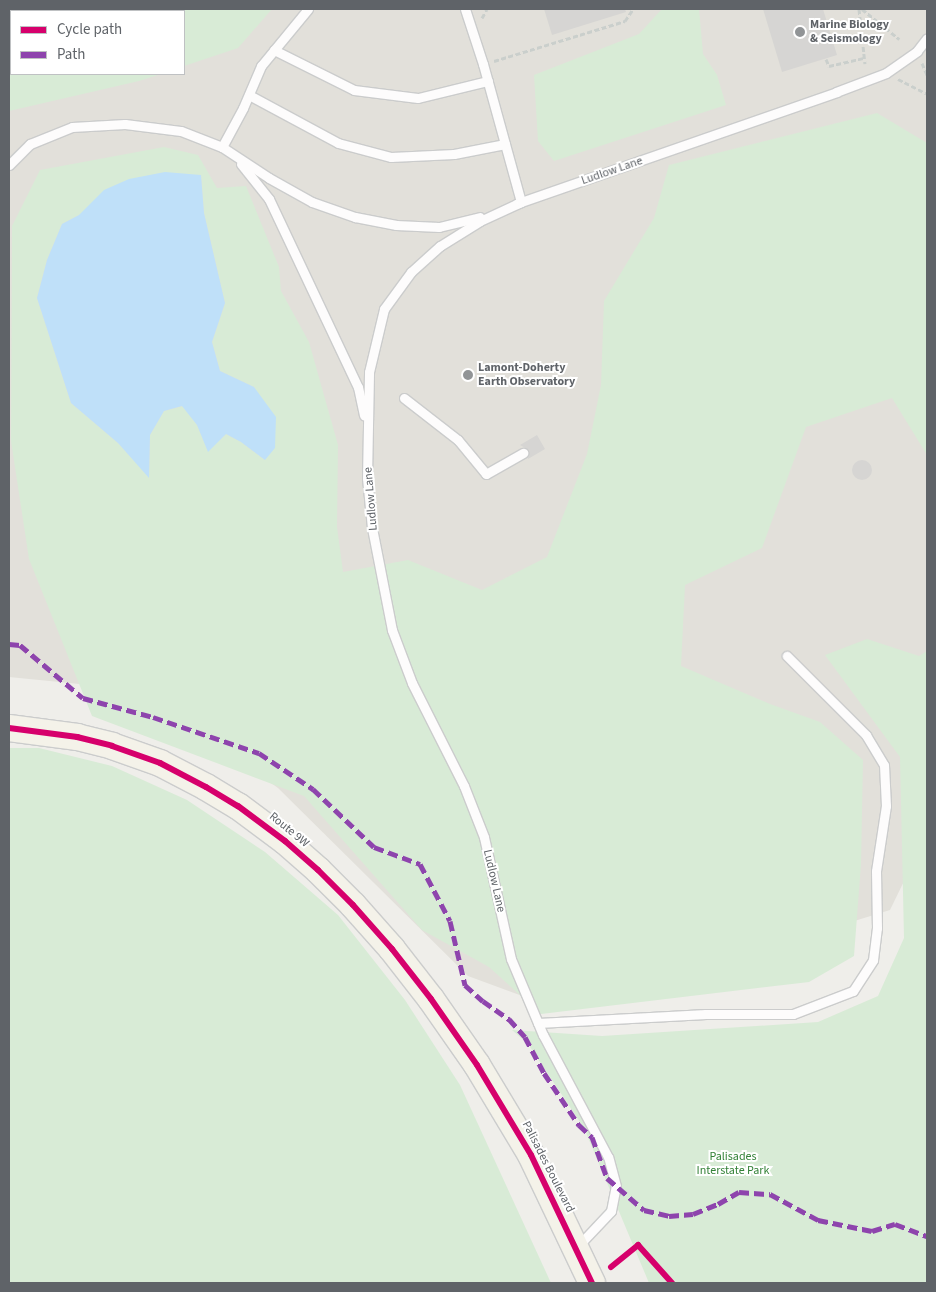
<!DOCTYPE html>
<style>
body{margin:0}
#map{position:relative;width:936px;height:1292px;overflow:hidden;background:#efeeea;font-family:"Source Sans 3",sans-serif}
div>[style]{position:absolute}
.education>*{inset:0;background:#e2e0da}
.green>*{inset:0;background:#d8ebd6}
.water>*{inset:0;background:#bfe0f9}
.building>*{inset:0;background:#d6d5d3}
.round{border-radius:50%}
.path>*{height:3px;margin-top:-1.5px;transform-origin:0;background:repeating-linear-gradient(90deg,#cacfcc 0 5px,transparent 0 7.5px)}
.roads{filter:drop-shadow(1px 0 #cbcccc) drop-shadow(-1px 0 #cbcccc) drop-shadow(0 1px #cbcccc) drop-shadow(0 -1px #cbcccc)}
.service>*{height:9px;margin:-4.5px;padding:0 4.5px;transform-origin:4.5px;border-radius:4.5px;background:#fdfcfc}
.primary>*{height:26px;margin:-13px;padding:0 13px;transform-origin:13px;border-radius:13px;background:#f4f2e9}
.quiet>*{height:5px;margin-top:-2.5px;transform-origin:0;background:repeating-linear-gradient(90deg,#8e44ad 0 10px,transparent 0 15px)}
.cycleway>*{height:6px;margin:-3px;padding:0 3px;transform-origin:3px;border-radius:3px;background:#d6006c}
.dots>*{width:14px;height:14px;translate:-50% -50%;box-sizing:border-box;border:2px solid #fff;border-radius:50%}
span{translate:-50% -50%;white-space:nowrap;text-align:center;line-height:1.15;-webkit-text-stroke:4px #fff;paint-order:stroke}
.poi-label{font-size:12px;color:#5f6368;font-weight:700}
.left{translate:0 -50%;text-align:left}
.street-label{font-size:12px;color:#5f6368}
.park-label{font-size:12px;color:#348238}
.frame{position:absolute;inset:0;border:10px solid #5f6368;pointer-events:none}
.legend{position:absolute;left:10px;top:10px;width:175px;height:65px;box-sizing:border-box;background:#fff;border:1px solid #bfc1c3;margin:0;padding:6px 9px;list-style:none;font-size:15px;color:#5f6368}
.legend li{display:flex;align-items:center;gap:10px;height:25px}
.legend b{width:25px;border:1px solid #bfc1c3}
</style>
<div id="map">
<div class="education">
<i style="clip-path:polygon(238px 9px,927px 9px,927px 834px,890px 910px,563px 1011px,468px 976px,278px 788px,140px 690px,9px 677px,9px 66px,11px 74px,184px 74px,184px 26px)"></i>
</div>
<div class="green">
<i style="clip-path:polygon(9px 9px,272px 9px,238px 48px,184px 66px,184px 11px,11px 11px,11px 74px,161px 74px,139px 81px,9px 111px)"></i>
<i style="clip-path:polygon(662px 9px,699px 9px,703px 54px,717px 75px,726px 105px,554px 161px,538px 141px,534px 75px,639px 34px)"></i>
<i style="clip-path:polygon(evenodd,877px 113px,927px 143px,927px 455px,892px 398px,806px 427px,762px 548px,685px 585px,681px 666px,770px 704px,820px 722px,863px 760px,861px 864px,854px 956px,809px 982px,541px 1014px,489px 967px,422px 930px,304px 796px,92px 716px,29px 559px,11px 441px,12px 226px,40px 170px,164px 147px,198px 155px,217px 188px,246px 186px,279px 267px,281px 291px,309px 342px,338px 445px,337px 527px,343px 572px,408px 560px,482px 590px,547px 557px,587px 454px,601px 385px,604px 301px,654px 218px,669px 165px,877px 113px,201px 175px,204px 213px,225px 303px,212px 342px,220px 371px,254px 387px,265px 460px,241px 442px,226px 434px,208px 451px,197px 425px,183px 406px,164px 411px,150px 435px,149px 477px,118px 443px,71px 403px,37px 298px,47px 260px,62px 224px,79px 215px,201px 175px)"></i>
<i style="clip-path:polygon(867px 639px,919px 656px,927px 651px,927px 1283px,649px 1283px,584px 1128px,528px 1044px,512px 1030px,602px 1036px,818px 1022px,878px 996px,904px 938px,900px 757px,825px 655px)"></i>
<i style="clip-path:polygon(9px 748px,39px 748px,112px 766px,187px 800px,265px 852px,338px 915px,405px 1000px,460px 1085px,551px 1283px,9px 1283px)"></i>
</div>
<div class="water">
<i style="clip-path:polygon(165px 172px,201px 175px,204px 213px,225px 303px,212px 342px,220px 371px,254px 387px,276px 417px,275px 448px,265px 460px,241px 442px,226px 434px,208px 452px,197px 425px,182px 406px,164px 411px,150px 435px,149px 478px,118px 443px,71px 403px,37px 298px,47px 260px,62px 224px,79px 215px,104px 190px,129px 179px)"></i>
</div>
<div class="building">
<i style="clip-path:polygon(544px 9px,625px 9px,626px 12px,552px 35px)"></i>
<i style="clip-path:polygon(763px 9px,823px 9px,837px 55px,782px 72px)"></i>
<i style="clip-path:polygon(537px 435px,545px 449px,528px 459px,529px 450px,520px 445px)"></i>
<i class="round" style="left:852px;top:460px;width:20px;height:20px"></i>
</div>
<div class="path">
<i style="left:859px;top:9px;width:55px;rotate:83.8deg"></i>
<i style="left:862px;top:9px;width:48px;rotate:39deg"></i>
<i style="left:482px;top:18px;width:10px;rotate:-61deg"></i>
<i style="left:826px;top:59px;width:8px;rotate:67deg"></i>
<i style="left:829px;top:66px;width:36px;rotate:-13deg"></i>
<i style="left:494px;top:61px;width:137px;rotate:-17deg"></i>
<i style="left:625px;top:21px;width:14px;rotate:-56deg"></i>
<i style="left:922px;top:63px;width:13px;rotate:67deg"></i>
<i style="left:898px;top:79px;width:33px;rotate:27deg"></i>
</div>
<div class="roads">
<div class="service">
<i style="left:465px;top:9px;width:58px;rotate:71.9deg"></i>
<i style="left:483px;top:64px;width:143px;rotate:74.6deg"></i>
<i style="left:521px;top:202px;width:5px;rotate:158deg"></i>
<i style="left:274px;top:50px;width:89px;rotate:26.6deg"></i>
<i style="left:354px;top:90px;width:64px;rotate:7.1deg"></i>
<i style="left:418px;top:98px;width:72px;rotate:-13.7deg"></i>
<i style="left:249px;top:95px;width:101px;rotate:28.3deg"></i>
<i style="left:338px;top:143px;width:55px;rotate:14.8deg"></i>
<i style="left:391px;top:157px;width:63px;rotate:-2.7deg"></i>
<i style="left:454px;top:154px;width:52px;rotate:-11.1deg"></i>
<i style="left:222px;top:147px;width:44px;rotate:-61.7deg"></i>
<i style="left:243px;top:108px;width:46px;rotate:-66.8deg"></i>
<i style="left:261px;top:66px;width:74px;rotate:-50.5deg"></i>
<i style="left:241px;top:164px;width:45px;rotate:51.3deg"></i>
<i style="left:269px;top:199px;width:208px;rotate:64.7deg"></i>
<i style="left:358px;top:387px;width:29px;rotate:78deg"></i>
<i style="left:9px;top:165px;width:30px;rotate:-45deg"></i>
<i style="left:30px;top:144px;width:45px;rotate:-22deg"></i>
<i style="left:72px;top:127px;width:53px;rotate:-3.2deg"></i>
<i style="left:125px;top:124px;width:56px;rotate:7.1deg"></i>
<i style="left:181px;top:131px;width:44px;rotate:21.3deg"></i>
<i style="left:222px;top:147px;width:56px;rotate:33.4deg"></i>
<i style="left:269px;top:178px;width:49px;rotate:29.2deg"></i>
<i style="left:312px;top:202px;width:46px;rotate:19.2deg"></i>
<i style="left:355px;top:217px;width:42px;rotate:11deg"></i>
<i style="left:396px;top:225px;width:43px;rotate:2.7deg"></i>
<i style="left:439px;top:227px;width:42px;rotate:-13.7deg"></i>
<i style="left:404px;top:398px;width:68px;rotate:37.9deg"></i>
<i style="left:458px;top:440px;width:44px;rotate:50.5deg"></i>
<i style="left:486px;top:474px;width:43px;rotate:-29.6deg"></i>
<i style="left:538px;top:1023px;width:168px;rotate:-3.1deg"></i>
<i style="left:706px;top:1014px;width:87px"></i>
<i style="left:793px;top:1014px;width:64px;rotate:-21deg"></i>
<i style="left:853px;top:991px;width:37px;rotate:-57deg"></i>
<i style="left:873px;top:960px;width:32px;rotate:-83deg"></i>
<i style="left:877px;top:928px;width:57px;rotate:-91deg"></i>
<i style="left:876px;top:871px;width:66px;rotate:-81.3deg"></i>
<i style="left:886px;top:806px;width:41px;rotate:-92.8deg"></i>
<i style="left:884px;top:765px;width:35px;rotate:-121deg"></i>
<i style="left:866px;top:735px;width:112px;rotate:-135deg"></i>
<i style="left:578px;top:1246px;width:48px;rotate:-46.7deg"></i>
<i style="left:611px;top:1211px;width:25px;rotate:-79deg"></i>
<i style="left:616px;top:1186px;width:30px;rotate:-105deg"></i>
<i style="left:608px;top:1157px;width:138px;rotate:-118deg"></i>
<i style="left:543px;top:1035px;width:82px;rotate:-112.8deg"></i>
<i style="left:511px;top:959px;width:125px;rotate:-102.5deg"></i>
<i style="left:484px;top:837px;width:55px;rotate:-111.4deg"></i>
<i style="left:464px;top:786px;width:115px;rotate:-116.8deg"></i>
<i style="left:412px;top:683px;width:57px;rotate:-110.7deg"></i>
<i style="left:392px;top:630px;width:104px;rotate:-101.1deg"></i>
<i style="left:372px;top:528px;width:50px;rotate:-95.7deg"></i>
<i style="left:367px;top:478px;width:106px;rotate:-88.9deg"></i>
<i style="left:369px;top:372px;width:65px;rotate:-76.6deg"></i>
<i style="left:384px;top:309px;width:46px;rotate:-53.9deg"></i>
<i style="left:411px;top:272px;width:39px;rotate:-42deg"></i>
<i style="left:440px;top:246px;width:47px;rotate:-32deg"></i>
<i style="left:480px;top:221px;width:45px;rotate:-24.9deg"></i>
<i style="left:521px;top:202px;width:334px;rotate:-19.2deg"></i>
<i style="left:836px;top:92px;width:53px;rotate:-20.8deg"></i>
<i style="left:886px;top:73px;width:38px;rotate:-35deg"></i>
<i style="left:917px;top:51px;width:16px;rotate:-52deg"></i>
</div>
<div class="primary">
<i style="left:9px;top:728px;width:69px;rotate:7.5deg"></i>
<i style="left:77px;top:737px;width:36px;rotate:14deg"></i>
<i style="left:112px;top:746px;width:51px;rotate:19.5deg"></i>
<i style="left:160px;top:763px;width:52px;rotate:27.6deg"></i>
<i style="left:206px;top:787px;width:37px;rotate:31deg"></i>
<i style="left:238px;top:806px;width:59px;rotate:36.7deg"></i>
<i style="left:285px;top:841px;width:44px;rotate:41.3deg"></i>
<i style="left:318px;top:870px;width:49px;rotate:45deg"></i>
<i style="left:353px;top:905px;width:59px;rotate:48.4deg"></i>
<i style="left:392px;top:949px;width:63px;rotate:52deg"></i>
<i style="left:431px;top:999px;width:80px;rotate:55.1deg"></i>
<i style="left:477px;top:1065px;width:105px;rotate:59deg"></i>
<i style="left:531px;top:1155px;width:142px;rotate:64.5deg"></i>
</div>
</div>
<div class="quiet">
<i style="left:9px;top:644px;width:11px;rotate:5deg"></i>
<i style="left:20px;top:645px;width:82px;rotate:40.1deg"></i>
<i style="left:83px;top:698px;width:73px;rotate:15.2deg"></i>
<i style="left:153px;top:717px;width:112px;rotate:18.8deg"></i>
<i style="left:259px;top:753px;width:65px;rotate:33.7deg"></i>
<i style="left:313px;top:789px;width:84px;rotate:43.6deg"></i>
<i style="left:374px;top:847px;width:49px;rotate:20.3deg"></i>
<i style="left:420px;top:864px;width:64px;rotate:62.2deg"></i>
<i style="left:450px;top:921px;width:66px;rotate:76.8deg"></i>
<i style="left:465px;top:985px;width:24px;rotate:42deg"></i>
<i style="left:483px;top:1001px;width:32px;rotate:35deg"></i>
<i style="left:509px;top:1019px;width:24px;rotate:48deg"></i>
<i style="left:525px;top:1037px;width:41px;rotate:62.2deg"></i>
<i style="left:544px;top:1073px;width:63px;rotate:56.1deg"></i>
<i style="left:579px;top:1125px;width:18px;rotate:43deg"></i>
<i style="left:592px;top:1137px;width:44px;rotate:69.9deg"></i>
<i style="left:607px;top:1178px;width:49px;rotate:40.9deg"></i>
<i style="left:644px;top:1210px;width:26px;rotate:13deg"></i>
<i style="left:669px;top:1216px;width:24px;rotate:-5deg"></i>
<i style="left:693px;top:1214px;width:27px;rotate:-22deg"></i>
<i style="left:718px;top:1204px;width:24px;rotate:-30deg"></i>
<i style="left:739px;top:1192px;width:31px;rotate:4deg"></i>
<i style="left:770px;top:1194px;width:55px;rotate:28.4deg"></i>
<i style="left:818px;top:1220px;width:55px;rotate:11.5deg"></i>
<i style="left:872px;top:1231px;width:24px;rotate:-17deg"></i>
<i style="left:895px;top:1224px;width:34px;rotate:21deg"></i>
</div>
<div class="cycleway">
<i style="left:9px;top:728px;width:69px;rotate:7.5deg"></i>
<i style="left:77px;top:737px;width:36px;rotate:14deg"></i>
<i style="left:112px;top:746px;width:51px;rotate:19.5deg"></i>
<i style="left:160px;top:763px;width:52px;rotate:27.6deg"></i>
<i style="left:206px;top:787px;width:37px;rotate:31deg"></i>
<i style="left:238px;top:806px;width:59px;rotate:36.7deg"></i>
<i style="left:285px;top:841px;width:44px;rotate:41.3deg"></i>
<i style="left:318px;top:870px;width:49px;rotate:45deg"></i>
<i style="left:353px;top:905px;width:59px;rotate:48.4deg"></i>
<i style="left:392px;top:949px;width:63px;rotate:52deg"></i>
<i style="left:431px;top:999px;width:80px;rotate:55.1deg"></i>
<i style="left:477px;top:1065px;width:105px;rotate:59deg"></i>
<i style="left:531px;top:1155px;width:142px;rotate:64.5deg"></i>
<i style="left:611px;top:1267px;width:35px;rotate:-39deg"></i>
<i style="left:638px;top:1245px;width:51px;rotate:48.2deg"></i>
</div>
<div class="dots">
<i style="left:800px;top:32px;background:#919496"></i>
<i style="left:468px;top:375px;background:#919496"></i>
</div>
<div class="poi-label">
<span class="left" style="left:810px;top:32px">Marine Biology<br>&amp; Seismology</span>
<span class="left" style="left:478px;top:375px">Lamont-Doherty<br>Earth Observatory</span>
</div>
<div class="street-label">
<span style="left:612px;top:171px;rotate:-19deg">Ludlow Lane</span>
<span style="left:371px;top:499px;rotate:-95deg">Ludlow Lane</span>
<span style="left:289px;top:830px;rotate:39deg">Route 9W</span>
<span style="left:494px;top:881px;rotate:77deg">Ludlow Lane</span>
<span style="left:548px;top:1167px;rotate:63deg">Palisades Boulevard</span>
</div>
<div class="park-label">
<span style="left:733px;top:1164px">Palisades<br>Interstate Park</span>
</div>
<div class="frame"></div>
<ul class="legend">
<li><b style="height:6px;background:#d6006c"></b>Cycle path</li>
<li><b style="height:6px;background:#8e44ad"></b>Path</li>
</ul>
</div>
